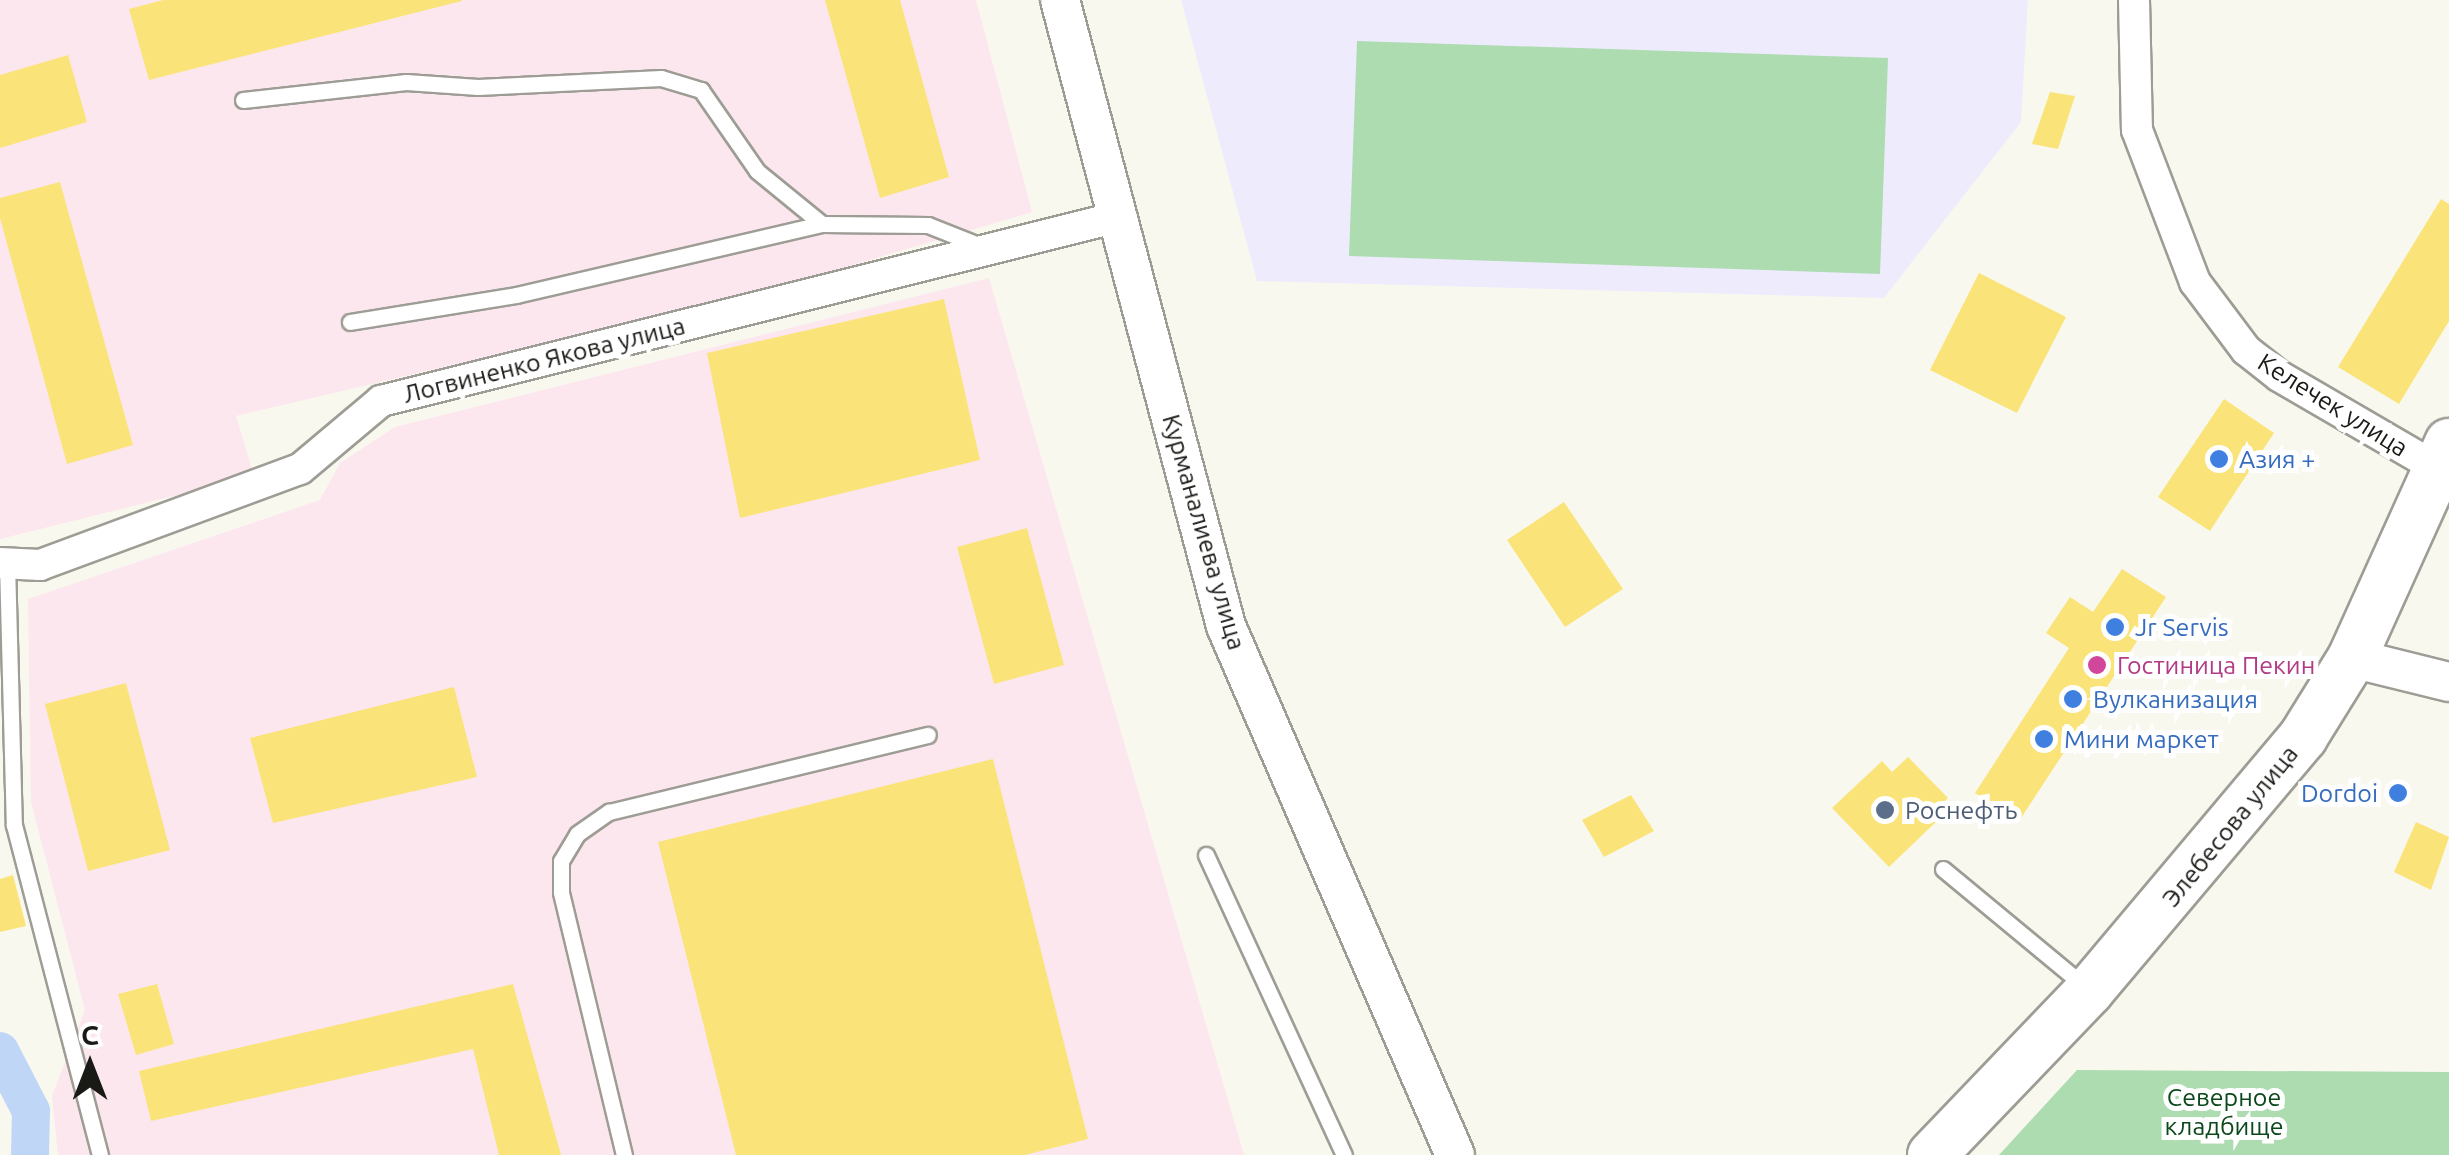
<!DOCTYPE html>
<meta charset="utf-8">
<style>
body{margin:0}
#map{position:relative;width:2449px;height:1155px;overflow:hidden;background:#f9f8ef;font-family:Ubuntu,sans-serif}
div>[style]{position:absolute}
.industrial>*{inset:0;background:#fce7ee}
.education>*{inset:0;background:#eeebfd}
.green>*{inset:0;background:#acdcb0}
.canal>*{height:38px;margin:-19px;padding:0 19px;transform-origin:19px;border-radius:19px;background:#c0d6f7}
.building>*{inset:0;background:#fae47a}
.roads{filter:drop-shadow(2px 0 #9e9d95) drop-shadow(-2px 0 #9e9d95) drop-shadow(0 2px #9e9d95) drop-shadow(0 -2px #9e9d95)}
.service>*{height:15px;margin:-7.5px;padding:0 7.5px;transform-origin:7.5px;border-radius:7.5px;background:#fff}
.minor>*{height:30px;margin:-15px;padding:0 15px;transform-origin:15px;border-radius:15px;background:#fff}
.tertiary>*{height:38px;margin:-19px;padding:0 19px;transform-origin:19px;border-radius:19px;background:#fff}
.primary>*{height:48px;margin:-24px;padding:0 24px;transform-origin:24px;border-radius:24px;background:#fff}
.dots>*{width:28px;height:28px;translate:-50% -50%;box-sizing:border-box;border:5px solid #fff;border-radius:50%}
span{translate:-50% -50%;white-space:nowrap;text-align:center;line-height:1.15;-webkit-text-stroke:10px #fff;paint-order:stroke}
.street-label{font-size:25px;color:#191916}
.shop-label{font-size:25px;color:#366cbe}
.left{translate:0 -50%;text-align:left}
.right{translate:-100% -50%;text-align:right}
.hotel-label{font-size:25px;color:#b23c85}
.service-label{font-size:25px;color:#4e5e75}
.park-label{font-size:25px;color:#0b481a}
.north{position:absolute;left:40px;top:1015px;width:100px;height:100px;-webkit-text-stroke:8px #fff;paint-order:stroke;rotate:0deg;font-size:28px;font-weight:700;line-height:40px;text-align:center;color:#191916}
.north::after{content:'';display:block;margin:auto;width:35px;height:45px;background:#191916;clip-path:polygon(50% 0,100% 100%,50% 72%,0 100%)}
</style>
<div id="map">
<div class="industrial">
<i style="clip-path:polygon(0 0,976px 0,1032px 212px,755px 294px,236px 416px,254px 476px,0 539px)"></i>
<i style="clip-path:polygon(989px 278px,1244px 1155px,58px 1155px,52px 1096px,85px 1010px,31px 802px,28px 599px,320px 500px,340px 463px,395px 427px)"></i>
</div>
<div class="education">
<i style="clip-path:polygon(1181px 0,2028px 0,2021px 122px,1884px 298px,1257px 281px)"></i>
</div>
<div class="green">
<i style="clip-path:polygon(1357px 41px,1888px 58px,1880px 274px,1349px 256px)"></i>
<i style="clip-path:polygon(2077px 1070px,2449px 1072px,2449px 1155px,1999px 1155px)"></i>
</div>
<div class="canal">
<i style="left:0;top:1051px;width:68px;rotate:62.7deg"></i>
<i style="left:31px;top:1111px;width:44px;rotate:91.3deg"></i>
</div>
<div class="building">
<i style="clip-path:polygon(163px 0,462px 0,462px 1px,149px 80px,129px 9px)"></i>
<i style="clip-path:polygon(825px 0,900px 0,949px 177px,880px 198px)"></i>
<i style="clip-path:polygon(68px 55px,87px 122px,0 148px,0 75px)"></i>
<i style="clip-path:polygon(2050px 92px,2075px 96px,2058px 149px,2032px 144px)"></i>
<i style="clip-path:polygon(60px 182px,133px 445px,67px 464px,0 218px,0 198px)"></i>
<i style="clip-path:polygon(2441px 199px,2449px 204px,2449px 321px,2399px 404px,2338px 367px)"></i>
<i style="clip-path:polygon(1979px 273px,2066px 317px,2017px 413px,1930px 370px)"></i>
<i style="clip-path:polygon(944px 299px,980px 460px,740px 518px,707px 353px)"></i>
<i style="clip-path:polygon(2224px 399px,2274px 433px,2210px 531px,2158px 497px)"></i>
<i style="clip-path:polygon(1564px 502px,1623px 589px,1565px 627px,1507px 540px)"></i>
<i style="clip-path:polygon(1027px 528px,1064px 665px,994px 684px,957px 547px)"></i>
<i style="clip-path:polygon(2122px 569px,2166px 597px,2019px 821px,1975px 793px,2069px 648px,2046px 633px,2070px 597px,2093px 612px)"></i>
<i style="clip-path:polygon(126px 683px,170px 850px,88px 871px,45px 704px)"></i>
<i style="clip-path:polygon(454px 687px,477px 777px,273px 823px,250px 738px)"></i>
<i style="clip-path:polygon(1908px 757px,1948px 798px,1933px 813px,1939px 819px,1889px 867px,1832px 808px,1882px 761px,1892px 772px)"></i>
<i style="clip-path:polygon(993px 759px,1088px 1139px,1025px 1155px,736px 1155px,658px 842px)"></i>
<i style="clip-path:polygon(1631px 795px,1654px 831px,1604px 857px,1582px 820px)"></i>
<i style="clip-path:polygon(2416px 822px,2449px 837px,2431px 890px,2394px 872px)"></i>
<i style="clip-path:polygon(13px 875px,26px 926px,0 932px,0 879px)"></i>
<i style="clip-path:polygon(157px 984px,174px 1044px,136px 1055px,118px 994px)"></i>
<i style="clip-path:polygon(513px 984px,561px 1155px,499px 1155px,473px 1049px,151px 1121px,139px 1071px)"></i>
</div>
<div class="roads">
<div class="service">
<i style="left:243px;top:100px;width:164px;rotate:-6.3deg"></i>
<i style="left:406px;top:82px;width:72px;rotate:4deg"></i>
<i style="left:478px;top:87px;width:183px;rotate:-2.8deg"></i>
<i style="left:661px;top:78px;width:42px;rotate:16.7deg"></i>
<i style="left:701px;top:90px;width:98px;rotate:55.3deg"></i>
<i style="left:757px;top:171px;width:84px;rotate:39.2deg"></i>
<i style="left:350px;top:322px;width:168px;rotate:-9.2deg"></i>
<i style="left:516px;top:295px;width:314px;rotate:-13.1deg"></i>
<i style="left:822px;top:224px;width:106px;rotate:0.5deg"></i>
<i style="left:928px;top:225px;width:57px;rotate:21.6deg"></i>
<i style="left:7px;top:563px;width:262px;rotate:88.5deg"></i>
<i style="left:14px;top:825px;width:341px;rotate:75.4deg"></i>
<i style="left:1206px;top:855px;width:330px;rotate:65.3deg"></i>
<i style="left:1943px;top:869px;width:187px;rotate:39.6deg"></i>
<i style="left:624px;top:1155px;width:270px;rotate:-103.5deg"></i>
<i style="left:561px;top:892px;width:31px;rotate:-90deg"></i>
<i style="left:561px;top:861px;width:31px;rotate:-59deg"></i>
<i style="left:577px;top:834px;width:39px;rotate:-35deg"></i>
<i style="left:609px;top:812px;width:328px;rotate:-13.6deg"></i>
</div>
<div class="minor">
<i style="left:2134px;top:0;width:130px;rotate:88.7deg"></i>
<i style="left:2137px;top:130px;width:163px;rotate:69.1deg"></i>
<i style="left:2195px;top:282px;width:85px;rotate:53.1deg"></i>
<i style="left:2246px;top:350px;width:42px;rotate:38.2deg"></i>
<i style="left:2279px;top:376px;width:183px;rotate:30.2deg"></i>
<i style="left:0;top:563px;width:40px;rotate:2.9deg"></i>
<i style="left:40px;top:565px;width:277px;rotate:-20.3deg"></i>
<i style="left:300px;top:469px;width:106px;rotate:-40deg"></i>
<i style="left:381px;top:401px;width:760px;rotate:-14.02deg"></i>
</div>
<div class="tertiary">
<i style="left:1060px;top:0;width:648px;rotate:75.15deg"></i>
<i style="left:1226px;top:626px;width:576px;rotate:66.59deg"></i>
<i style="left:2352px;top:658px;width:100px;rotate:13.9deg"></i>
</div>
<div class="primary">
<i style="left:1932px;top:1155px;width:228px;rotate:-46.2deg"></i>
<i style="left:2090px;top:990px;width:331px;rotate:-49.9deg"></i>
<i style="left:2303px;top:737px;width:93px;rotate:-58.2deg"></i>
<i style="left:2352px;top:658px;width:236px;rotate:-65.7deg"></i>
</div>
</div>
<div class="dots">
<i style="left:2219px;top:459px;background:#3f7fe0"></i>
<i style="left:2115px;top:627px;background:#3f7fe0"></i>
<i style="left:2097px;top:665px;background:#d1479c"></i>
<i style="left:2073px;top:699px;background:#3f7fe0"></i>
<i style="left:2044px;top:739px;background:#3f7fe0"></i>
<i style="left:2398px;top:793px;background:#3f7fe0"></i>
<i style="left:1885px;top:810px;background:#5c6f8a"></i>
</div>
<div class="street-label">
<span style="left:544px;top:360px;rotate:-14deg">Логвиненко Якова улица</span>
<span style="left:2333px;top:405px;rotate:32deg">Келечек улица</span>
<span style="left:1204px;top:532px;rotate:74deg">Курманалиева улица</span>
<span style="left:2230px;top:826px;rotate:-51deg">Элебесова улица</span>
</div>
<div class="shop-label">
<span class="left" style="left:2239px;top:459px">Азия +</span>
<span class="left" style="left:2135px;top:627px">Jr Servis</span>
<span class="left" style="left:2093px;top:699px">Вулканизация</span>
<span class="left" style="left:2064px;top:739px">Мини маркет</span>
<span class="right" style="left:2378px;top:793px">Dordoi</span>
</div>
<div class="hotel-label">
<span class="left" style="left:2117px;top:665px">Гостиница Пекин</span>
</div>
<div class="service-label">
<span class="left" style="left:1905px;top:810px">Роснефть</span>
</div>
<div class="park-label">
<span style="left:2224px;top:1112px">Северное<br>кладбище</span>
</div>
<div class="north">С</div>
</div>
